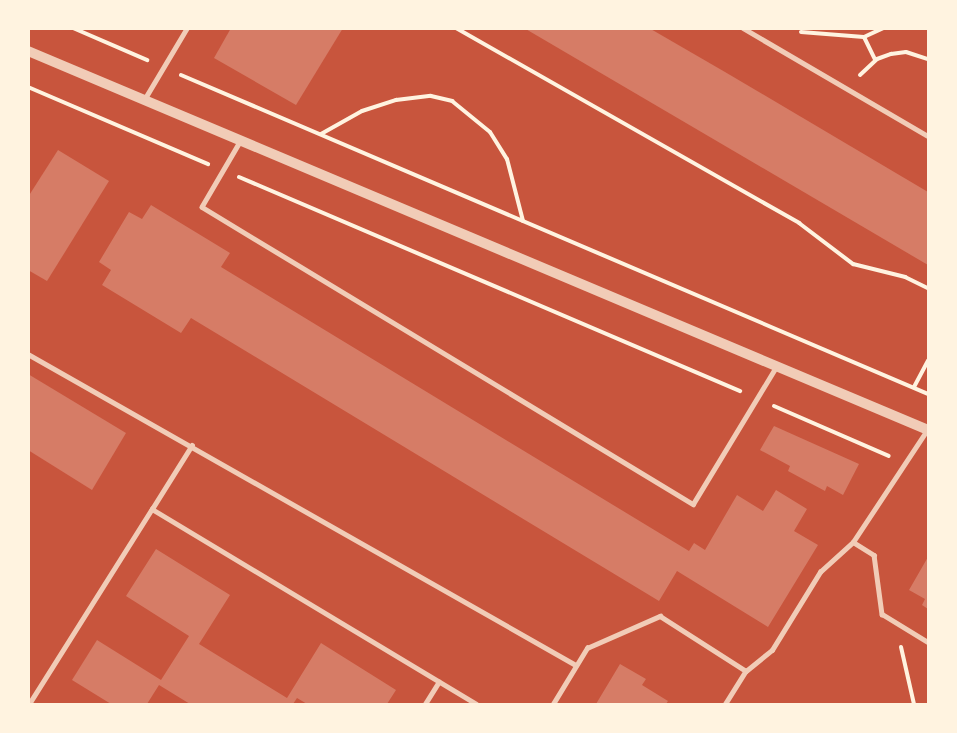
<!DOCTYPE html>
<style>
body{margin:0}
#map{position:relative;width:957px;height:733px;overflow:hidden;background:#c8553d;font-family:Literata,serif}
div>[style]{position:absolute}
.building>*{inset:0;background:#d67c66}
.path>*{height:4px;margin:-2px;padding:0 2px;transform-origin:2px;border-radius:2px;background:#fff3e0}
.service>*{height:4.5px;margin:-2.25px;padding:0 2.25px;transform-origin:2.25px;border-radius:2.25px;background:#f1ccb7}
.tertiary>*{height:10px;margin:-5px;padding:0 5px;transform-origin:5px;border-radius:5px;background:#f1ccb7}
span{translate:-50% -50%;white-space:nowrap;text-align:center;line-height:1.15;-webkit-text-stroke:6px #fff3e0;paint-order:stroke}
.frame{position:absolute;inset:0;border:30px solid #fff3e0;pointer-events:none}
</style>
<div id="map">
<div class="building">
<i style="clip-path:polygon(231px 28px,343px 28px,296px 105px,214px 58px)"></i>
<i style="clip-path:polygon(524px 28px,649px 28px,725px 72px,928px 192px,928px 265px)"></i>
<i style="clip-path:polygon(58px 150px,109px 181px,47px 281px,28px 270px,28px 197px)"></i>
<i style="clip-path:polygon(151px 205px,230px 253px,221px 267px,689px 551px,694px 543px,705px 550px,737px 495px,763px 511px,776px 490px,807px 509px,794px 531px,818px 545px,768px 627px,677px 571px,659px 601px,191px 318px,181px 333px,102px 285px,111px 270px,99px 262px,129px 212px,142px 219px)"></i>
<i style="clip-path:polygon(28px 374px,126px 433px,92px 490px,28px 450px)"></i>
<i style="clip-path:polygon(774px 426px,859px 464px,843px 495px,827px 486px,825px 491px,788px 471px,790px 466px,760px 450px)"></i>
<i style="clip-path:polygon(156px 549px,230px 595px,199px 644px,287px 698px,321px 643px,396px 690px,387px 704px,307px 704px,297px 698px,293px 704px,190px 704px,159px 685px,147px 704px,111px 704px,72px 680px,97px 640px,161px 680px,189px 636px,126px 596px)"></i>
<i style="clip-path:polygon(928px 557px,928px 609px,922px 605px,925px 599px,909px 590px)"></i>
<i style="clip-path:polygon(620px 664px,646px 679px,642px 685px,668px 701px,666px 704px,596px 704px)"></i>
</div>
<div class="path">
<i style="left:73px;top:28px;width:81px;rotate:23.4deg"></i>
<i style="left:456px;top:28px;width:395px;rotate:29.6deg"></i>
<i style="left:799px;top:223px;width:68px;rotate:37.2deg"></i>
<i style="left:853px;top:264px;width:54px;rotate:14deg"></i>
<i style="left:905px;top:277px;width:25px;rotate:26deg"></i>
<i style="left:801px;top:32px;width:63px;rotate:4.5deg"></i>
<i style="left:864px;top:37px;width:21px;rotate:-25deg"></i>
<i style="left:864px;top:37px;width:25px;rotate:64deg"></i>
<i style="left:181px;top:75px;width:812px;rotate:23.12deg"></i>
<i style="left:860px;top:75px;width:23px;rotate:-43deg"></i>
<i style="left:877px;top:59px;width:15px;rotate:-20deg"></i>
<i style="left:891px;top:54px;width:15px;rotate:-8deg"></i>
<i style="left:906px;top:52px;width:23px;rotate:18deg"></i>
<i style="left:28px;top:87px;width:196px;rotate:23.2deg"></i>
<i style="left:321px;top:134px;width:47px;rotate:-29.3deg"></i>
<i style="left:362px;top:111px;width:36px;rotate:-18deg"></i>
<i style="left:396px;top:100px;width:35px;rotate:-7deg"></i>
<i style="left:431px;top:96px;width:22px;rotate:13deg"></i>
<i style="left:452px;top:101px;width:49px;rotate:39.2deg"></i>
<i style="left:490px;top:132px;width:32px;rotate:58deg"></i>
<i style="left:507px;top:159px;width:64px;rotate:75.5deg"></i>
<i style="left:239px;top:177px;width:545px;rotate:23.13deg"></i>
<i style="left:914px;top:387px;width:30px;rotate:-62deg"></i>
<i style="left:774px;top:406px;width:125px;rotate:23.5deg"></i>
<i style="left:901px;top:647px;width:58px;rotate:77.2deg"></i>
</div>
<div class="service">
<i style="left:743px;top:28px;width:214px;rotate:30.3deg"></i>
<i style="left:144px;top:100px;width:84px;rotate:-59.2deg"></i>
<i style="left:240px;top:142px;width:75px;rotate:120.3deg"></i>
<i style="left:202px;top:207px;width:574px;rotate:31.17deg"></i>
<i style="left:693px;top:504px;width:160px;rotate:-58.8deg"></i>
<i style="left:28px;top:354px;width:630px;rotate:29.58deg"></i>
<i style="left:152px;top:509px;width:75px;rotate:-58deg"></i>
<i style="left:853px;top:542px;width:25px;rotate:32deg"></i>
<i style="left:874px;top:555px;width:60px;rotate:82.3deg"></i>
<i style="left:882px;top:614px;width:54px;rotate:31.3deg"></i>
<i style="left:29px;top:704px;width:231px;rotate:-57.8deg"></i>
<i style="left:152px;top:509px;width:378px;rotate:31deg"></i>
<i style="left:425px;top:704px;width:26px;rotate:-58deg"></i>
<i style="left:553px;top:704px;width:66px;rotate:-58.7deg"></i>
<i style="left:587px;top:648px;width:80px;rotate:-23.7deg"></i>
<i style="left:660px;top:616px;width:102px;rotate:32.6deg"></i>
<i style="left:725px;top:704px;width:39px;rotate:-58deg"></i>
<i style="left:746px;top:671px;width:33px;rotate:-39deg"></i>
<i style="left:772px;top:650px;width:92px;rotate:-58.4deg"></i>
<i style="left:820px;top:572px;width:45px;rotate:-42.3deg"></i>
<i style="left:853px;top:542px;width:134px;rotate:-56.5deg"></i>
</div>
<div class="tertiary">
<i style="left:28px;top:51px;width:977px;rotate:22.84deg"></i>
</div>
<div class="frame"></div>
</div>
